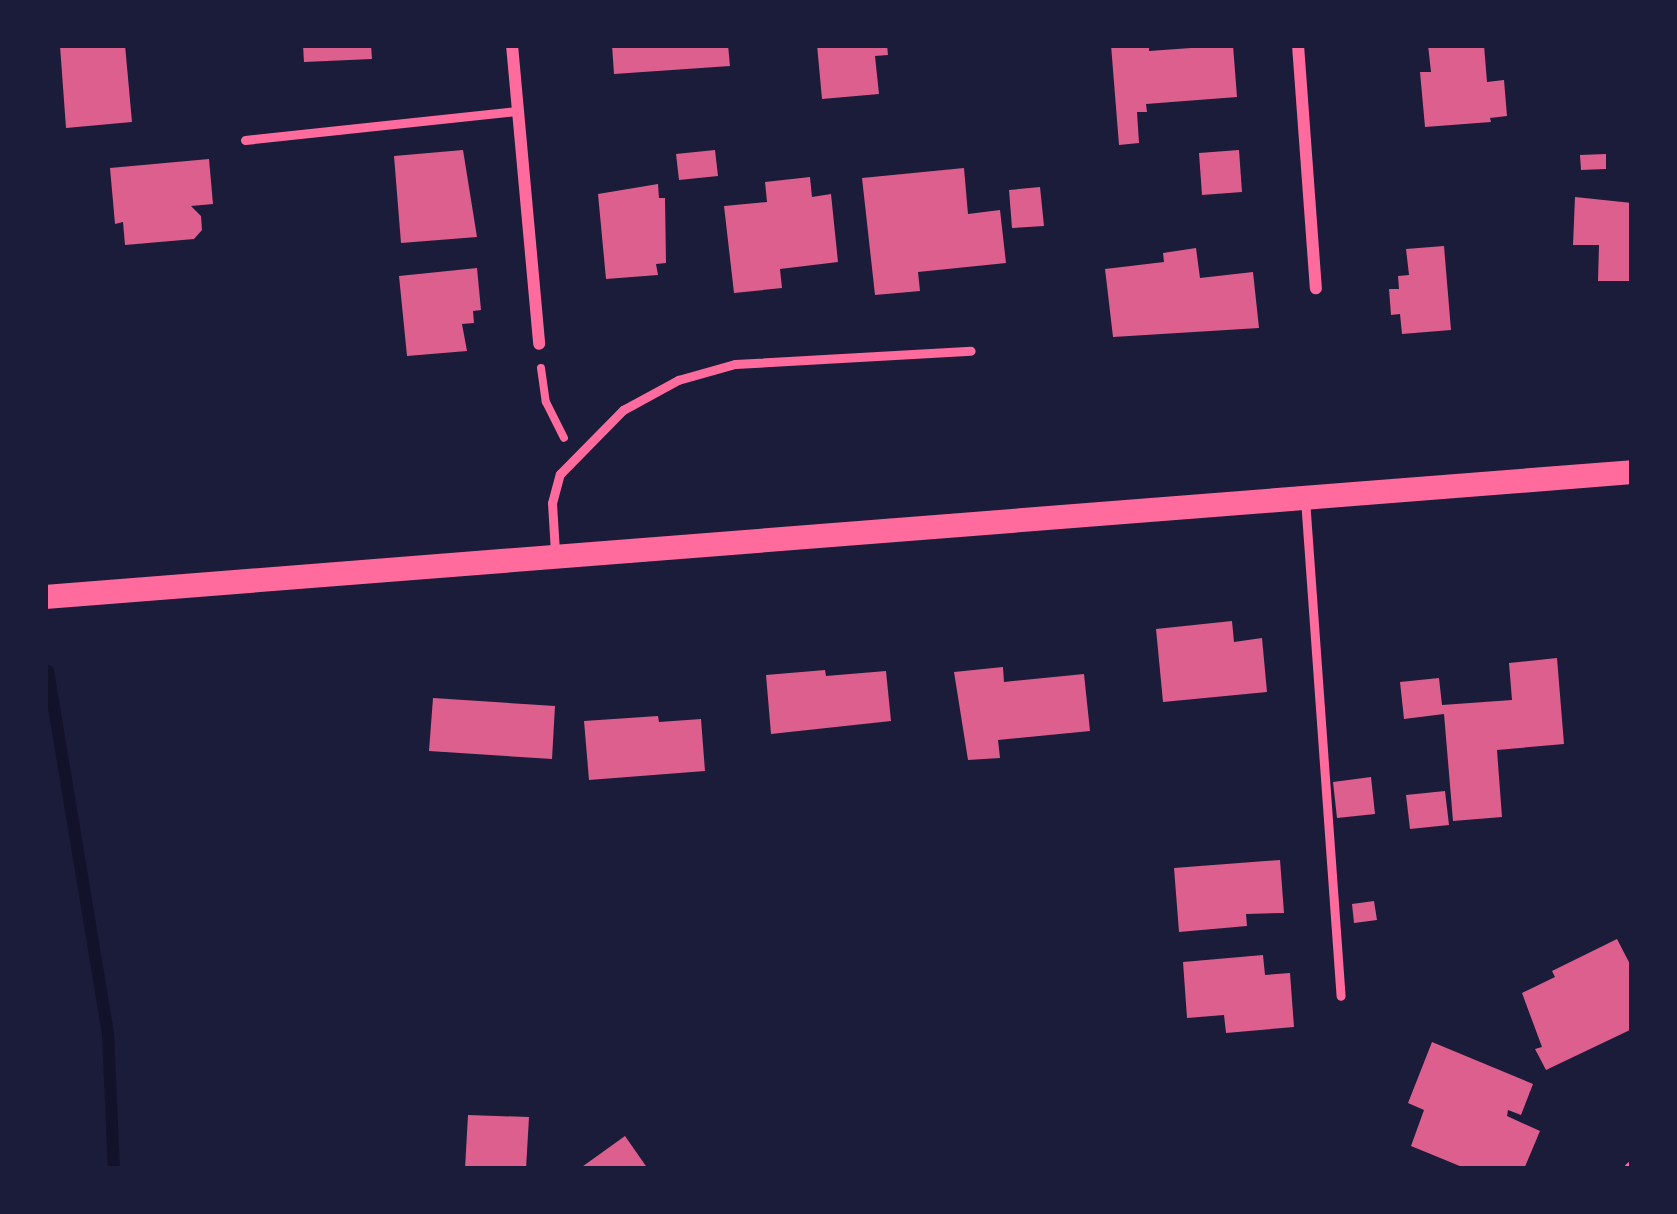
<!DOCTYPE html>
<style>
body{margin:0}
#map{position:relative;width:1677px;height:1214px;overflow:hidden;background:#1b1b3a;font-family:Raleway,sans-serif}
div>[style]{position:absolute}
.stream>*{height:12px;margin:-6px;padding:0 6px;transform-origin:6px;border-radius:6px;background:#12122b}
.building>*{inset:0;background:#dd5f8e}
.path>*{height:8px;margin:-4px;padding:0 4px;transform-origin:4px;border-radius:4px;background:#ff6b9d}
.service>*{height:9px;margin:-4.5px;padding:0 4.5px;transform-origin:4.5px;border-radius:4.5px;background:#ff6b9d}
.minor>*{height:12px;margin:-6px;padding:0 6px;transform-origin:6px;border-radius:6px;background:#ff6b9d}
.secondary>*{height:24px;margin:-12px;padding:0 12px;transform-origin:12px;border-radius:12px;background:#ff6b9d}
span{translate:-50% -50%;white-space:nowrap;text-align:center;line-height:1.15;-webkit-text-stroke:9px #1b1b3a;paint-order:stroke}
.frame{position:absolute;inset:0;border:48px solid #1b1b3a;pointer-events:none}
</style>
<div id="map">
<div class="stream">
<i style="left:48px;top:671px;width:367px;rotate:80.6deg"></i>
<i style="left:108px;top:1033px;width:136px;rotate:87.5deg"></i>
</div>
<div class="building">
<i style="clip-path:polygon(125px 45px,132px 122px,66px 128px,60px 46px)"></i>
<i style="clip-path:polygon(303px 45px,371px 45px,372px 59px,304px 62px)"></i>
<i style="clip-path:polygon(612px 45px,728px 45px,730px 66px,614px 74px)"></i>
<i style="clip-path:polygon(817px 45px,887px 45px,888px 55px,875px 56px,879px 94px,822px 99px)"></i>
<i style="clip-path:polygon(1111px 45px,1149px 45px,1149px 51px,1233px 45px,1237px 97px,1146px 104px,1147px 112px,1137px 112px,1139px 143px,1119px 145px)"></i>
<i style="clip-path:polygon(1428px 45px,1484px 45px,1487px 82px,1504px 80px,1507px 116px,1490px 118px,1491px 122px,1425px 127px,1420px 72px,1431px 72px)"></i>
<i style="clip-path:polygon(463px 150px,477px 237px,401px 243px,394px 156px)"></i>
<i style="clip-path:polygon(715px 150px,718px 176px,679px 180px,676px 154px)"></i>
<i style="clip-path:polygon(1239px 150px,1242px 192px,1202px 195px,1199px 153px)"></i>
<i style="clip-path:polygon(1606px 154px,1606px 169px,1581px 170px,1580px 155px)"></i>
<i style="clip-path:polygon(209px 159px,213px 204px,191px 206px,201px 216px,202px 230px,194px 239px,125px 245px,123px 222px,115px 224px,110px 168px)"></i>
<i style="clip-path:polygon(964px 168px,968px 214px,1000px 210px,1006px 263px,918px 272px,920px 291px,875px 295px,862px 178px)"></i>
<i style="clip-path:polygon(810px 177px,812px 197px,831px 194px,838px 262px,780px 269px,782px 288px,734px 293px,724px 206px,767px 202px,765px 182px)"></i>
<i style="clip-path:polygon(658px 184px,659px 198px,665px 198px,666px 263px,656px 264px,658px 275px,606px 279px,598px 194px)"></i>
<i style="clip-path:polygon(1040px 187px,1044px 226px,1012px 228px,1009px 190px)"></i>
<i style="clip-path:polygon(1575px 197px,1632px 203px,1632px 281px,1598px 281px,1599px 245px,1573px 245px)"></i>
<i style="clip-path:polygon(1444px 246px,1451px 330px,1402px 334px,1400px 314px,1391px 315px,1389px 289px,1399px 289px,1398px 276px,1409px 275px,1406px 249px)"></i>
<i style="clip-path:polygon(1196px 248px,1200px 278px,1253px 272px,1259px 328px,1113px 337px,1105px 269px,1164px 262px,1163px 253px)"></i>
<i style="clip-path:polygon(477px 268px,481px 310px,473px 311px,474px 323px,462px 324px,467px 351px,407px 356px,399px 276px)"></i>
<i style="clip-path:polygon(1232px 621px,1234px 642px,1262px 638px,1267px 692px,1163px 702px,1156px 629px)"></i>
<i style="clip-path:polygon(1557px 658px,1564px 744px,1497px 750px,1502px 817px,1453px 821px,1444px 714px,1404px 719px,1400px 682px,1439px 678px,1442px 705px,1512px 700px,1509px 663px)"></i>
<i style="clip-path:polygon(1003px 667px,1004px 682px,1084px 674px,1090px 731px,998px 740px,1000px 758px,968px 760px,954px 672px)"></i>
<i style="clip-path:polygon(825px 670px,826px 676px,886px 671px,891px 721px,771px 734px,766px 675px)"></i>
<i style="clip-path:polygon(433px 698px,555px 706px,552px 759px,429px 751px)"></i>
<i style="clip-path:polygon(658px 716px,659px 722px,701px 719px,705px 771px,589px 780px,584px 721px)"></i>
<i style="clip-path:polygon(1371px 777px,1375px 814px,1337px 818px,1333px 782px)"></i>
<i style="clip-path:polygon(1445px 791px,1449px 825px,1410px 829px,1406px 795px)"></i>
<i style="clip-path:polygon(1280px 860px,1284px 913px,1246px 914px,1247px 926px,1179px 932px,1174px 868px)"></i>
<i style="clip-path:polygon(1374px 901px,1377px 920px,1354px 923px,1352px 904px)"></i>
<i style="clip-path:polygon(1617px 939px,1632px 968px,1632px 1029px,1546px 1070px,1535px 1049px,1542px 1047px,1522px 993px,1555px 977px,1552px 971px)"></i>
<i style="clip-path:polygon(1263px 955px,1265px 975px,1290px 973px,1294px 1027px,1226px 1033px,1224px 1015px,1187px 1018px,1183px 962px)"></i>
<i style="clip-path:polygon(1432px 1042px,1533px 1084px,1521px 1115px,1508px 1110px,1507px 1116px,1540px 1131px,1524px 1169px,1467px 1169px,1411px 1146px,1424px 1110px,1408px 1103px)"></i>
<i style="clip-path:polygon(468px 1115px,529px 1117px,526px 1169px,465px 1169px)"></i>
<i style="clip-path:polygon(625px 1136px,648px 1169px,579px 1169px)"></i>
</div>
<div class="path">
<i style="left:541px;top:368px;width:34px;rotate:82deg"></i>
<i style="left:546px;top:402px;width:40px;rotate:63.4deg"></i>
</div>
<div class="service">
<i style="left:245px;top:140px;width:275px;rotate:-6.1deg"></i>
<i style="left:1305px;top:499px;width:498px;rotate:85.9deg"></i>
<i style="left:555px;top:552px;width:49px;rotate:-93.5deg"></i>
<i style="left:552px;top:503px;width:30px;rotate:-75deg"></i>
<i style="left:560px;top:474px;width:90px;rotate:-45.5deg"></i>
<i style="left:623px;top:410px;width:63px;rotate:-28.6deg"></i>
<i style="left:678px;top:380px;width:59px;rotate:-15.7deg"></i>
<i style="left:735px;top:364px;width:236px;rotate:-3.2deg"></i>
</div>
<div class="minor">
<i style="left:512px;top:45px;width:300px;rotate:84.8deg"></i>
<i style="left:1298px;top:45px;width:244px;rotate:85.8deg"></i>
<i style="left:1630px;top:1169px;width:3px;rotate:-45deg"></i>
</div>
<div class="secondary">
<i style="left:45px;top:597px;width:1592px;rotate:-4.5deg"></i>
</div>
<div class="frame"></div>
</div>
